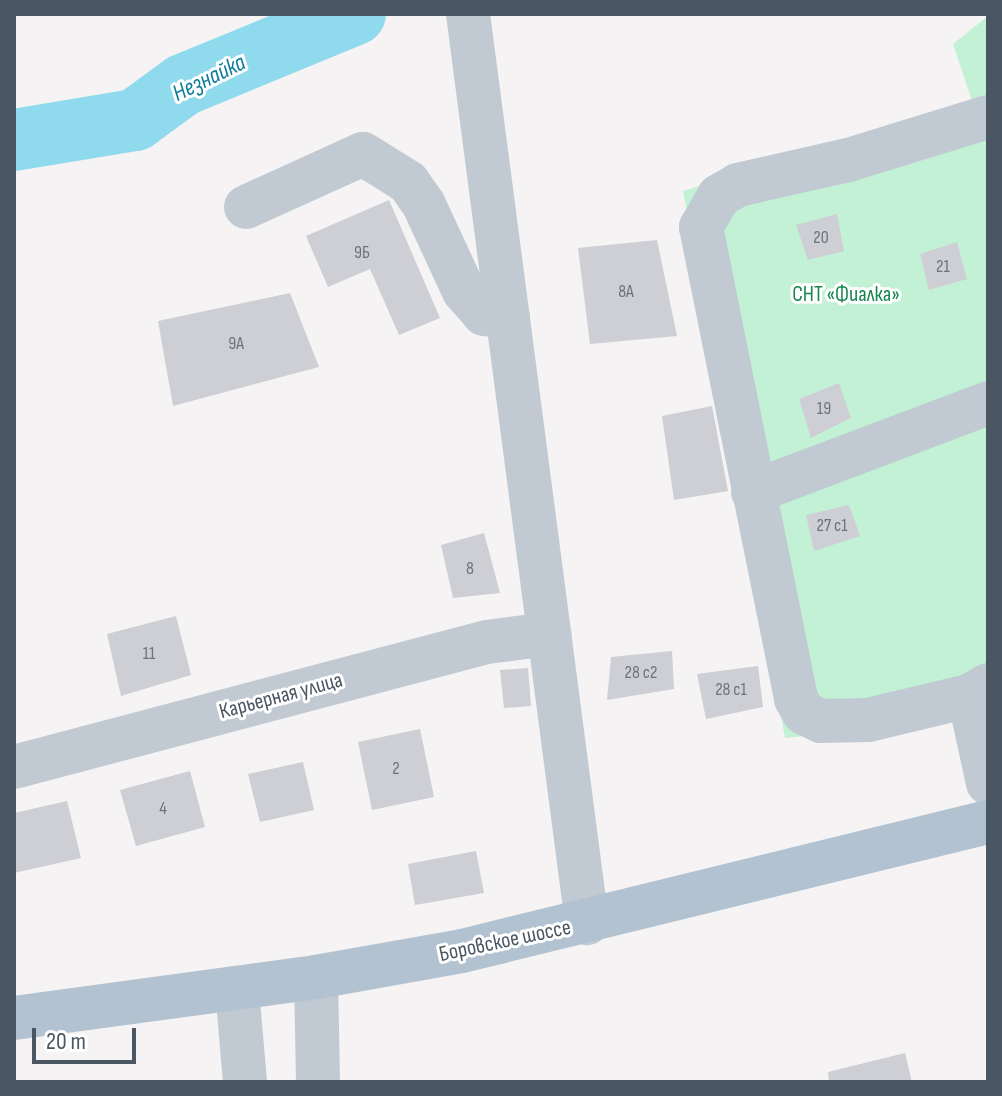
<!DOCTYPE html>
<meta charset="utf-8">
<style>
body{margin:0}
#map{position:relative;width:1002px;height:1096px;overflow:hidden;background:#f5f3f3;font-family:"Sofia Sans Condensed",sans-serif}
div>[style]{position:absolute}
.green>*{inset:0;background:#c3f1d5}
.river>*{height:62px;margin:-31px;padding:0 31px;transform-origin:31px;border-radius:31px;background:#90daee}
.building>*{inset:0;background:#cdcfd5}
.minor>*{height:44px;margin:-22px;padding:0 22px;transform-origin:22px;border-radius:22px;background:#c1cad2}
.major>*{height:44px;margin:-22px;padding:0 22px;transform-origin:22px;border-radius:22px;background:#b3c2d1}
span{translate:-50% -50%;white-space:nowrap;text-align:center;line-height:1.15;-webkit-text-stroke:6px #fff;paint-order:stroke}
.number-label{font-size:18px;color:#6b747e}
.number-label span{-webkit-text-stroke-width:0}
.park-label{font-size:22px;color:#17864f}
.street-label{font-size:22px;color:#4a5661}
.water-label{font-size:24px;color:#0c7c9b;font-style:italic}
.frame{position:absolute;inset:0;border:16px solid #4a5661;pointer-events:none}
.scale{position:absolute;left:32px;top:1028px;width:104px;height:36px;box-sizing:border-box;border:4px solid #4a5661;border-top:0;padding-left:10px;font-size:24px;line-height:28px;white-space:nowrap;color:#4a5661;-webkit-text-stroke:6px #fff;paint-order:stroke}
</style>
<div id="map">
<div class="green">
<i style="clip-path:polygon(988px 16px,988px 697px,845px 732px,785px 738px,683px 191px,973px 104px,953px 44px)"></i>
</div>
<div class="river">
<i style="left:14px;top:140px;width:123px;rotate:-9.4deg"></i>
<i style="left:135px;top:120px;width:59px;rotate:-36.1deg"></i>
<i style="left:183px;top:85px;width:186px;rotate:-22.4deg"></i>
</div>
<div class="building">
<i style="clip-path:polygon(389px 200px,440px 318px,399px 335px,370px 269px,328px 287px,306px 236px)"></i>
<i style="clip-path:polygon(837px 214px,844px 251px,808px 260px,796px 225px)"></i>
<i style="clip-path:polygon(657px 240px,677px 336px,590px 344px,578px 248px)"></i>
<i style="clip-path:polygon(957px 242px,967px 279px,929px 290px,920px 254px)"></i>
<i style="clip-path:polygon(290px 293px,319px 367px,173px 406px,158px 321px)"></i>
<i style="clip-path:polygon(839px 383px,851px 418px,811px 438px,799px 399px)"></i>
<i style="clip-path:polygon(712px 406px,728px 491px,674px 500px,662px 416px)"></i>
<i style="clip-path:polygon(849px 505px,860px 536px,814px 551px,806px 515px)"></i>
<i style="clip-path:polygon(484px 533px,500px 593px,453px 598px,441px 545px)"></i>
<i style="clip-path:polygon(176px 616px,191px 675px,121px 696px,107px 634px)"></i>
<i style="clip-path:polygon(672px 651px,674px 689px,607px 700px,611px 657px)"></i>
<i style="clip-path:polygon(758px 666px,763px 707px,706px 719px,697px 674px)"></i>
<i style="clip-path:polygon(528px 668px,531px 706px,504px 708px,500px 670px)"></i>
<i style="clip-path:polygon(420px 729px,434px 797px,372px 810px,358px 742px)"></i>
<i style="clip-path:polygon(303px 762px,314px 810px,260px 822px,248px 774px)"></i>
<i style="clip-path:polygon(190px 771px,205px 827px,136px 846px,120px 790px)"></i>
<i style="clip-path:polygon(67px 801px,81px 858px,14px 873px,14px 813px)"></i>
<i style="clip-path:polygon(476px 851px,484px 893px,415px 905px,408px 864px)"></i>
<i style="clip-path:polygon(905px 1053px,912px 1082px,829px 1082px,828px 1072px)"></i>
</div>
<div class="minor">
<i style="left:468px;top:14px;width:917px;rotate:82.54deg"></i>
<i style="left:988px;top:117px;width:146px;rotate:162.9deg"></i>
<i style="left:848px;top:160px;width:113px;rotate:167.2deg"></i>
<i style="left:738px;top:185px;width:22px;rotate:150deg"></i>
<i style="left:719px;top:196px;width:36px;rotate:120deg"></i>
<i style="left:701px;top:227px;width:481px;rotate:78.6deg"></i>
<i style="left:796px;top:699px;width:16px;rotate:60deg"></i>
<i style="left:804px;top:713px;width:19px;rotate:25deg"></i>
<i style="left:821px;top:721px;width:47px;rotate:-1.2deg"></i>
<i style="left:868px;top:720px;width:104px;rotate:-13.4deg"></i>
<i style="left:969px;top:696px;width:22px;rotate:-30deg"></i>
<i style="left:246px;top:207px;width:128px;rotate:-24.4deg"></i>
<i style="left:363px;top:154px;width:53px;rotate:31.9deg"></i>
<i style="left:408px;top:182px;width:28px;rotate:55deg"></i>
<i style="left:424px;top:205px;width:95px;rotate:65.1deg"></i>
<i style="left:464px;top:291px;width:30px;rotate:49deg"></i>
<i style="left:484px;top:314px;width:24px;rotate:7deg"></i>
<i style="left:753px;top:492px;width:251px;rotate:-20.7deg"></i>
<i style="left:969px;top:696px;width:89px;rotate:77.7deg"></i>
<i style="left:14px;top:767px;width:489px;rotate:-14.8deg"></i>
<i style="left:487px;top:642px;width:63px;rotate:-7.4deg"></i>
<i style="left:316px;top:977px;width:105px;rotate:88.9deg"></i>
<i style="left:237px;top:989px;width:93px;rotate:85.1deg"></i>
</div>
<div class="major">
<i style="left:14px;top:1018px;width:305px;rotate:-7.7deg"></i>
<i style="left:316px;top:977px;width:148px;rotate:-10.1deg"></i>
<i style="left:462px;top:951px;width:542px;rotate:-13.78deg"></i>
</div>
<div class="number-label">
<span style="left:821px;top:238px">20</span>
<span style="left:362px;top:253px">9Б</span>
<span style="left:943px;top:267px">21</span>
<span style="left:626px;top:292px">8А</span>
<span style="left:236px;top:344px">9А</span>
<span style="left:824px;top:409px">19</span>
<span style="left:832px;top:526px">27 с1</span>
<span style="left:470px;top:569px">8</span>
<span style="left:149px;top:654px">11</span>
<span style="left:641px;top:673px">28 с2</span>
<span style="left:731px;top:690px">28 с1</span>
<span style="left:396px;top:769px">2</span>
<span style="left:163px;top:809px">4</span>
</div>
<div class="park-label">
<span style="left:846px;top:295px">СНТ «Фиалка»</span>
</div>
<div class="street-label">
<span style="left:281px;top:696px;rotate:-15deg">Карьерная улица</span>
<span style="left:505px;top:941px;rotate:-12deg">Боровское шоссе</span>
</div>
<div class="water-label">
<span style="left:209px;top:78px;rotate:-26deg">Незнайка</span>
</div>
<div class="frame"></div>
<div class="scale">20 m</div>
</div>
